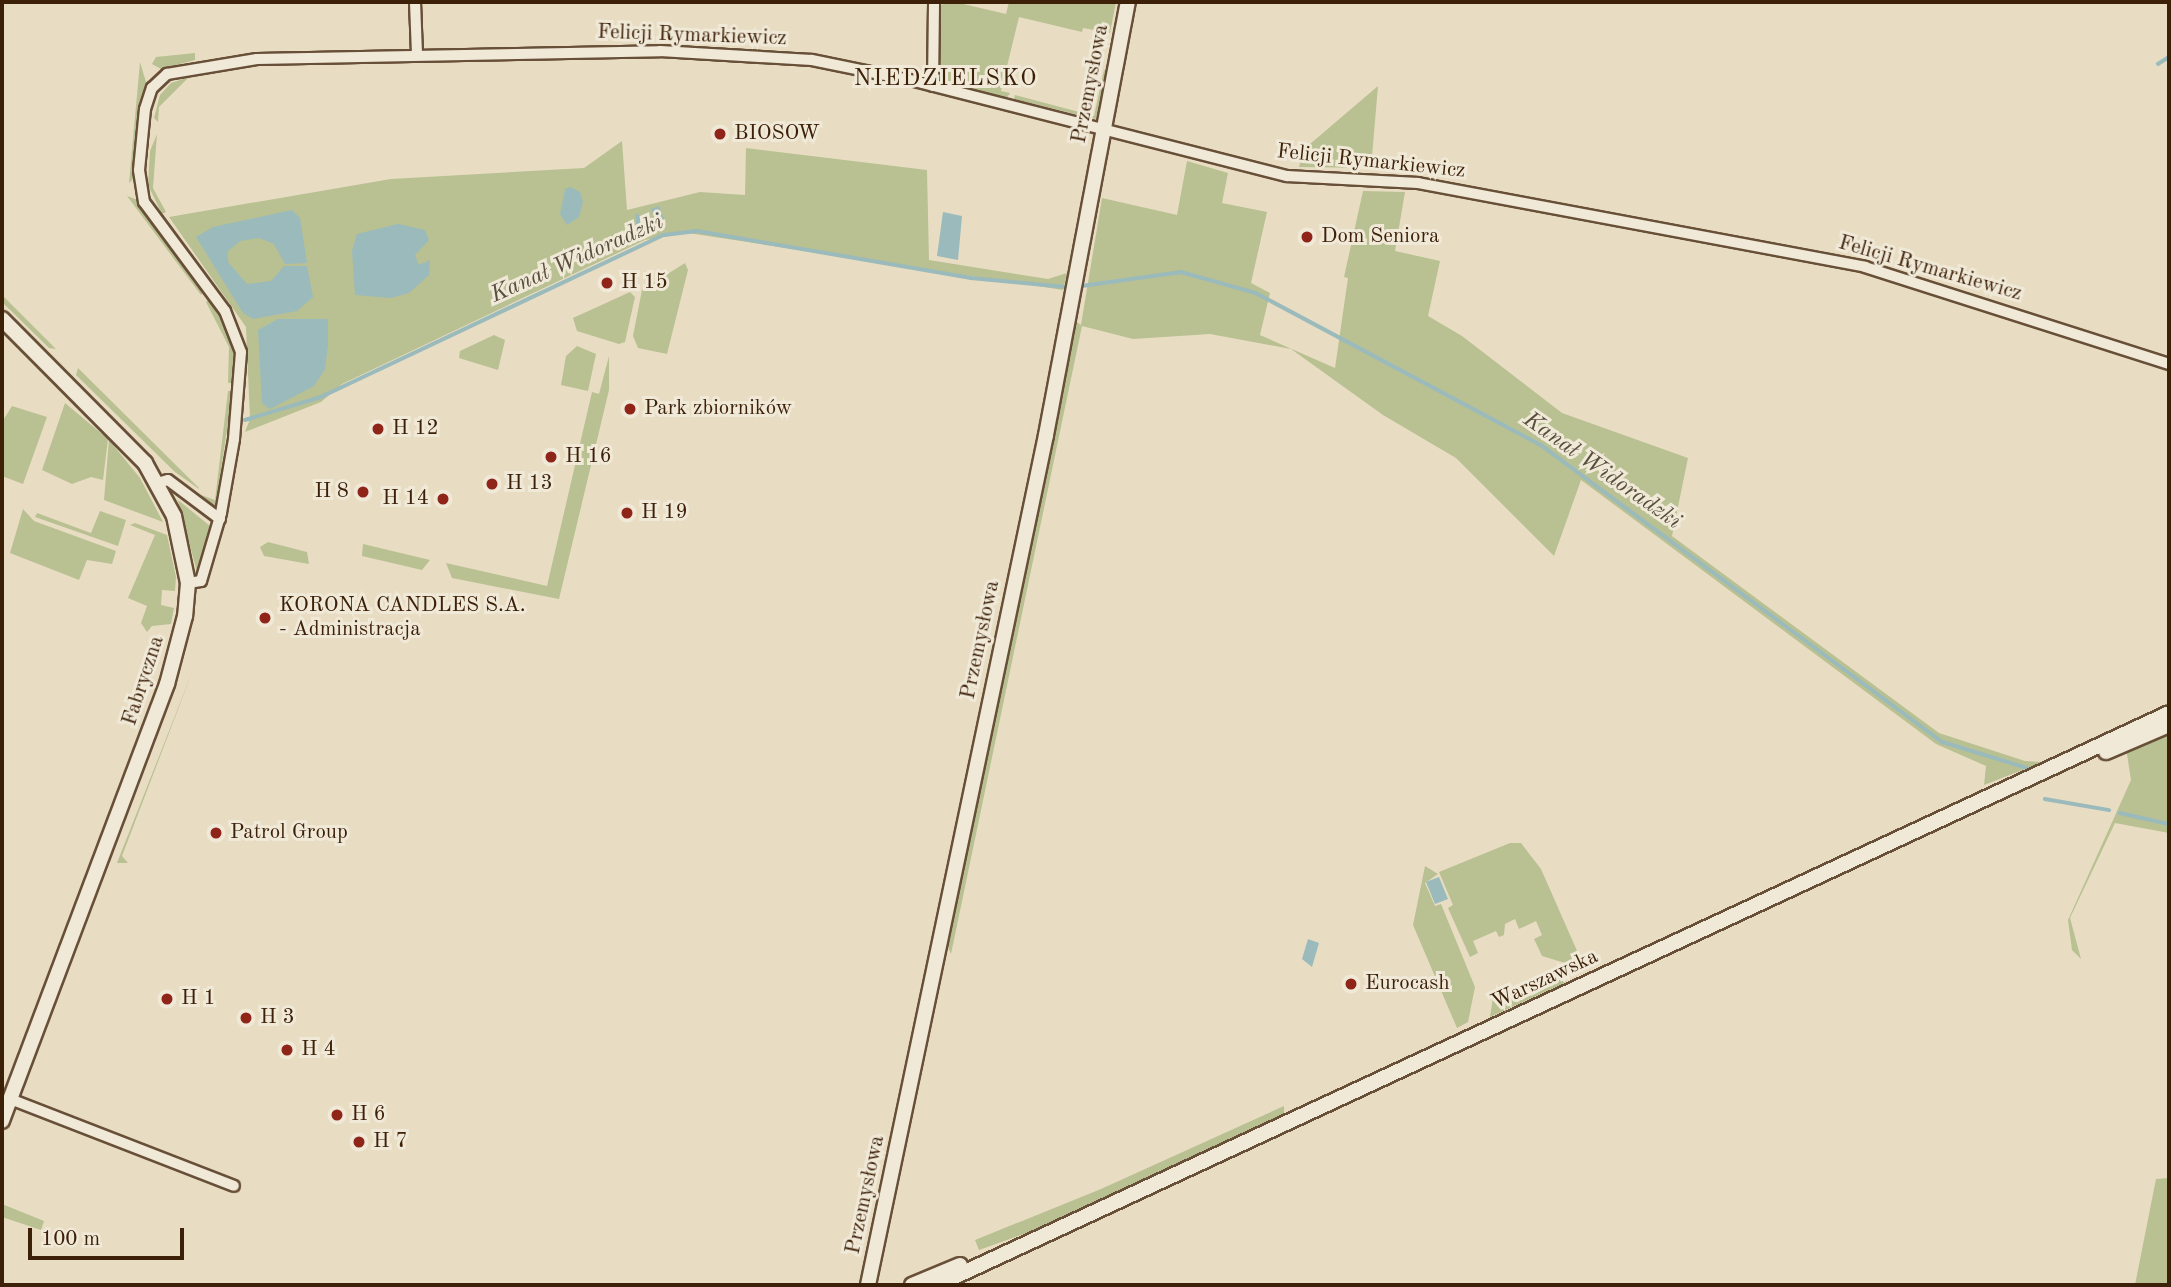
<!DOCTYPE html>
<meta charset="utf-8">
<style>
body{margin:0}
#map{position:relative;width:2171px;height:1287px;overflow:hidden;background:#e8ddc3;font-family:"Old Standard TT",serif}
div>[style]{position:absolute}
.green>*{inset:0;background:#b9c092}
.water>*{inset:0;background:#9ababc}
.stream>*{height:3.5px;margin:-1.75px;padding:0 1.75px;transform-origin:1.75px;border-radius:1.75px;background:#9ababc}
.roads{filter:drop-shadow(2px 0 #684f37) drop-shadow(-2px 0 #684f37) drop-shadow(0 2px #684f37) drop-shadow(0 -2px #684f37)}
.street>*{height:10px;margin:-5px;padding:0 5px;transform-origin:5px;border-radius:5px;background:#f0e9d8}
.secondary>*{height:14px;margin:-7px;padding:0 7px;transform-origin:7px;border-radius:7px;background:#f0e9d8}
.dots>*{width:19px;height:19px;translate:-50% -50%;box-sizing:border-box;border:4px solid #f0e9d8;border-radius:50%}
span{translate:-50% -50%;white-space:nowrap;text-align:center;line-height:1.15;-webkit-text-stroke:6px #f0e9d8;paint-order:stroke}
.street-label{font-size:21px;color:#3d2008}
.poi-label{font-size:21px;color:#3d2008}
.left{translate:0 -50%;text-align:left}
.right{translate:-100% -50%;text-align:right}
.neighbourhood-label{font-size:23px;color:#3d2008;letter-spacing:2px}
.water-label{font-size:23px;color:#594e3e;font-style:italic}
.frame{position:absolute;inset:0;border:4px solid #3d2008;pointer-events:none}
.scale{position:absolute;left:28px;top:1228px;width:156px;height:32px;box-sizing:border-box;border:4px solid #3d2008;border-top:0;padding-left:9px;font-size:21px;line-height:24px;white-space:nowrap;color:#3d2008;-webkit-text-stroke:5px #f0e9d8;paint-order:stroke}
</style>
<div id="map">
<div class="green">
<i style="clip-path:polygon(955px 2px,1006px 14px,1009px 2px,1116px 2px,1110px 33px,1083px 28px,1082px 32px,1019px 17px,1001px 91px,1010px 93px,1006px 99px,945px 81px,940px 70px,939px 5px)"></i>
<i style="clip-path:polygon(195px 53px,195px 60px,161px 69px,152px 64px,156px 57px)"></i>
<i style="clip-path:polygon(140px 62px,146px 82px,138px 106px,134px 178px,129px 183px)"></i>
<i style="clip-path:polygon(1104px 70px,1110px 73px,1101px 115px,1095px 119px,1014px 99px,1015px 95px,1094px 116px)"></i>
<i style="clip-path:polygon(189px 77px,159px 107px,158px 122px,154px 118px,160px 95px,171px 83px)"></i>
<i style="clip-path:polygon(1378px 86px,1371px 168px,1299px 167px,1303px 150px)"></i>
<i style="clip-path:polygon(157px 134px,153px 188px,166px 212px,162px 214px,148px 185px,150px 151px)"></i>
<i style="clip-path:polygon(622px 141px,627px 210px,700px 192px,745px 195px,746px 148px,927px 170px,929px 260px,1048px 279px,1067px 273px,1063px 290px,688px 233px,645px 240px,342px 384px,321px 402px,245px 432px,250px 419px,246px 327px,169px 217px,391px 179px,584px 168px)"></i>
<i style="clip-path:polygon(1187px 161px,1228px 173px,1222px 203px,1267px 212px,1251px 283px,1270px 293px,1260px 335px,1335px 368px,1348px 278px,1344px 277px,1363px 191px,1405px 192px,1395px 251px,1440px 261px,1428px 316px,1462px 336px,1562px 413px,1688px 458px,1672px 536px,1939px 733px,2025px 761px,2043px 762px,1984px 785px,1986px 766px,1936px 744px,1581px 480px,1554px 556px,1456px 458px,1383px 415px,1291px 349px,1210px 334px,1133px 339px,1082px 326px,951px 954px,948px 947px,1072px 319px,1081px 325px,1102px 198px,1177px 215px)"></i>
<i style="clip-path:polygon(127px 196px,138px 200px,204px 291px,201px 295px)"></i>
<i style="clip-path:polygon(685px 263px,688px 270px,667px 354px,638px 348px,633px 336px,642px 290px)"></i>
<i style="clip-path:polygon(630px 292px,635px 297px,625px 342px,619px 344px,577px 331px,573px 318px)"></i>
<i style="clip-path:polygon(2px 295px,56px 349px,49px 348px,2px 302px)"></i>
<i style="clip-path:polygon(210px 299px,233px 345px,234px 383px,228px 383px,229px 347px,206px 302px)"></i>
<i style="clip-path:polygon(494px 335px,505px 340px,498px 370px,459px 358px,460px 351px)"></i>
<i style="clip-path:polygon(577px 346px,596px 354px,588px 391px,561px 385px,566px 356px)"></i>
<i style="clip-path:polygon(609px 356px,609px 390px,559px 599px,452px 578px,446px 563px,547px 586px,592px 392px,599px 394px)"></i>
<i style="clip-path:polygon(78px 368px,199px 488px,199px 489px,175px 472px,76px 375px)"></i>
<i style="clip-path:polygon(228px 391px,233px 391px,215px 508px,201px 495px,215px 500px)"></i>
<i style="clip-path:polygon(65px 403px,108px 439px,103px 480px,91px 477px,72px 484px,42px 470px)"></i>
<i style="clip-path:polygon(12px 406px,47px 417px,23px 484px,2px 476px,2px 422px)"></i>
<i style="clip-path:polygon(109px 440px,140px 478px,163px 522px,104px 500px)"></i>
<i style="clip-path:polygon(176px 493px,178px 500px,210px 526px,197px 572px)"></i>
<i style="clip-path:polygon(23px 509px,34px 521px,116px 551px,112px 564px,87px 560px,79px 580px,10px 553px)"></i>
<i style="clip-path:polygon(100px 511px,126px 520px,118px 546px,35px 517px,37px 513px,91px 533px)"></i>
<i style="clip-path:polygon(135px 523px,167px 535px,176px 577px,175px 591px,162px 590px,161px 605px,174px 608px,171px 624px,152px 626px,147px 632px,141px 623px,147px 606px,128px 598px,155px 535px,130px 525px)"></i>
<i style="clip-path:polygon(268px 542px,307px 552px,309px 564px,264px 556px,260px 547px)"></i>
<i style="clip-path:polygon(363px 544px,430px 560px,422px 570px,362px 556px)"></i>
<i style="clip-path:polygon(195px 665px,122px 856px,128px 863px,117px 863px)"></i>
<i style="clip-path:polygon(2169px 730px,2169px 833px,2115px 823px,2070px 918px,2081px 959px,2072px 950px,2068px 920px,2131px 780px,2126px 748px)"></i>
<i style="clip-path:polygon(1510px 843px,1521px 843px,1541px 869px,1585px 969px,1542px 956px,1534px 939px,1542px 935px,1536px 921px,1519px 929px,1515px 919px,1505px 924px,1504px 935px,1499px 937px,1496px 931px,1473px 941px,1478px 953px,1470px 957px,1448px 908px,1453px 905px,1439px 872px)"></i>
<i style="clip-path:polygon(1425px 866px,1438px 874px,1425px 883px,1435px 906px,1441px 904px,1475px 987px,1468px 1022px,1457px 1028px,1413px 925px)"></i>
<i style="clip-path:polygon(1546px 973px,1567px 982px,1490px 1017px,1493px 997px)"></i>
<i style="clip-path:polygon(1284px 1106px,1284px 1114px,1029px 1232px,979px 1250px,975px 1240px,1101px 1189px)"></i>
<i style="clip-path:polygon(2169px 1178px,2169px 1285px,2135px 1285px,2156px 1179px)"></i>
<i style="clip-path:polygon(2px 1204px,44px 1221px,41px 1230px,2px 1217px)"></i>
</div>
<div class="water">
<i style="clip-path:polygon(570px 187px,580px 192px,583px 202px,579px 217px,567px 225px,560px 214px,565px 189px)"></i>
<i style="clip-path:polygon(659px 206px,665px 221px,637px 230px,635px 213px,649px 221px,654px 217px,651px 209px)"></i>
<i style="clip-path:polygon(292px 210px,300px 218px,307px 263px,285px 264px,274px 244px,259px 238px,240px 241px,228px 251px,228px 262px,247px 284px,271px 281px,284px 266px,307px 266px,313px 297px,297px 311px,253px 319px,243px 313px,196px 237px,213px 227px)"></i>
<i style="clip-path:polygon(943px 212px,962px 216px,958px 260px,937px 256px)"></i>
<i style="clip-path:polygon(398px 224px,425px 230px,429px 240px,415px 255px,419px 265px,430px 260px,429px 275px,409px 293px,391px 298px,355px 295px,352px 251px,357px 234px)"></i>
<i style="clip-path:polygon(278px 319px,328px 319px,328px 345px,325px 369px,314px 386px,270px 409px,262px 403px,258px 330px)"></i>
<i style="clip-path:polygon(1439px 877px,1448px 899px,1435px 904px,1426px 882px)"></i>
<i style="clip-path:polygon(1308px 939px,1319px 943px,1312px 967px,1302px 959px)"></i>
</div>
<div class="stream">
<i style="left:2158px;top:64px;width:13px;rotate:-32deg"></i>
<i style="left:1082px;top:286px;width:100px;rotate:-8deg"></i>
<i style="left:1181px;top:272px;width:78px;rotate:15.6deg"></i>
<i style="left:1256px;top:293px;width:323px;rotate:28.1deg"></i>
<i style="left:1541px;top:445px;width:500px;rotate:36.5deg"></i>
<i style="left:1943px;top:742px;width:88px;rotate:17.2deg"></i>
<i style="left:245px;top:420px;width:79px;rotate:-16.8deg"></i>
<i style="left:321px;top:397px;width:379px;rotate:-25.3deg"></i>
<i style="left:664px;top:235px;width:33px;rotate:-7deg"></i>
<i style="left:697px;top:231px;width:278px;rotate:9.7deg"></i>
<i style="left:971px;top:278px;width:95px;rotate:5.4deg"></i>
<i style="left:2045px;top:799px;width:65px;rotate:9.8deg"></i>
<i style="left:2120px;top:813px;width:50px;rotate:12.7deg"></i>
</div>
<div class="roads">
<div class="street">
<i style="left:415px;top:2px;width:52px;rotate:87.8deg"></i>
<i style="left:933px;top:86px;width:84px;rotate:-89.3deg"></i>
<i style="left:157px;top:483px;width:11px;rotate:-15deg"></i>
<i style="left:168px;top:480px;width:65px;rotate:36.9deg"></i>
<i style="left:188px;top:583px;width:13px;rotate:-9deg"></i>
<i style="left:201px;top:581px;width:71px;rotate:-73.6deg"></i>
<i style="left:221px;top:513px;width:75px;rotate:-80deg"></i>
<i style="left:234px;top:439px;width:87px;rotate:-85.4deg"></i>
<i style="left:241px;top:352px;width:44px;rotate:-111.3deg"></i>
<i style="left:225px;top:311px;width:136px;rotate:-126.6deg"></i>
<i style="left:144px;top:202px;width:32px;rotate:-99deg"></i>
<i style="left:139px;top:170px;width:61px;rotate:-84.4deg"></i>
<i style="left:145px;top:109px;width:22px;rotate:-72deg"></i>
<i style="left:152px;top:88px;width:21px;rotate:-43deg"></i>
<i style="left:167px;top:74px;width:91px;rotate:-9.5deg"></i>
<i style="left:257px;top:59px;width:403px;rotate:-1.1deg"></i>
<i style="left:660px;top:51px;width:152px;rotate:3.4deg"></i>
<i style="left:812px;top:60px;width:104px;rotate:11.6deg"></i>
<i style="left:914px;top:81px;width:385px;rotate:14.3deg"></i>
<i style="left:1287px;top:176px;width:131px;rotate:3.1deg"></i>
<i style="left:1418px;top:183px;width:455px;rotate:10.6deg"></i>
<i style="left:1865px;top:267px;width:319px;rotate:17.7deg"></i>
<i style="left:10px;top:1099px;width:240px;rotate:21.2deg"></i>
</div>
<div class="secondary">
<i style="left:2px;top:319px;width:203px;rotate:45.2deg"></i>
<i style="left:145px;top:463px;width:60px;rotate:61.3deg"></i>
<i style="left:174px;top:516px;width:68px;rotate:78.2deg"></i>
<i style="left:188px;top:583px;width:33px;rotate:95deg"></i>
<i style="left:185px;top:616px;width:70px;rotate:104.8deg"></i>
<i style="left:167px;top:684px;width:467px;rotate:110.7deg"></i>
<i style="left:2106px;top:752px;width:69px;rotate:-23.2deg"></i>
<i style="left:868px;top:1285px;width:868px;rotate:-78.17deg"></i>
<i style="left:1046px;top:435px;width:441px;rotate:-79.3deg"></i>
<i style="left:912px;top:1285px;width:52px;rotate:-22.6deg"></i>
<i style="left:937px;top:1285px;width:1358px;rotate:-24.9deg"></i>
</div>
</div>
<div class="dots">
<i style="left:720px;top:134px;background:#8f2418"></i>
<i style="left:1307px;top:237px;background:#8f2418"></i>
<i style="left:607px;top:283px;background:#8f2418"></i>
<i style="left:630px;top:409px;background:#8f2418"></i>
<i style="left:378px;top:429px;background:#8f2418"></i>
<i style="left:551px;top:457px;background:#8f2418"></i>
<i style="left:492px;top:484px;background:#8f2418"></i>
<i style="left:363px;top:492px;background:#8f2418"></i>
<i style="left:443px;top:499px;background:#8f2418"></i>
<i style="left:627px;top:513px;background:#8f2418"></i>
<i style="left:265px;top:618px;background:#8f2418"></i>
<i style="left:216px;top:833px;background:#8f2418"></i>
<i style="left:1351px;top:984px;background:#8f2418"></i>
<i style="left:167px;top:999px;background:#8f2418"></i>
<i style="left:246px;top:1018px;background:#8f2418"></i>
<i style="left:287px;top:1050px;background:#8f2418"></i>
<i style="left:337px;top:1115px;background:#8f2418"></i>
<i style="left:359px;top:1142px;background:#8f2418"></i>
</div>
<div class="street-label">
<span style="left:692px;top:36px;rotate:2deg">Felicji Rymarkiewicz</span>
<span style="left:1091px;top:84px;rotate:-79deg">Przemysłowa</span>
<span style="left:1371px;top:162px;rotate:6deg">Felicji Rymarkiewicz</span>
<span style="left:1930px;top:269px;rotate:16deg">Felicji Rymarkiewicz</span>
<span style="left:981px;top:640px;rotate:-78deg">Przemysłowa</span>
<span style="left:144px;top:681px;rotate:-72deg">Fabryczna</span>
<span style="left:1545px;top:980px;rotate:-25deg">Warszawska</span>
<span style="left:866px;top:1195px;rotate:-78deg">Przemysłowa</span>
</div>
<div class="poi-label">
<span class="left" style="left:734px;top:134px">BIOSOW</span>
<span class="left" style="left:1321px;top:237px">Dom Seniora</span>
<span class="left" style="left:621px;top:283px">H 15</span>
<span class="left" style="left:644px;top:409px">Park zbiorników</span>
<span class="left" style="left:392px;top:429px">H 12</span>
<span class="left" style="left:565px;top:457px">H 16</span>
<span class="left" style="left:506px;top:484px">H 13</span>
<span class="right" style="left:349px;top:492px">H 8</span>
<span class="right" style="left:429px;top:499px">H 14</span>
<span class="left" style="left:641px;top:513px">H 19</span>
<span class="left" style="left:279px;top:618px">KORONA CANDLES S.A.<br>- Administracja</span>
<span class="left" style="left:230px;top:833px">Patrol Group</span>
<span class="left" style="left:1365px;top:984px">Eurocash</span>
<span class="left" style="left:181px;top:999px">H 1</span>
<span class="left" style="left:260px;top:1018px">H 3</span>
<span class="left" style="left:301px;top:1050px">H 4</span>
<span class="left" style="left:351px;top:1115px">H 6</span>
<span class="left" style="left:373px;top:1142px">H 7</span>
</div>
<div class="neighbourhood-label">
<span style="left:946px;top:79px">NIEDZIELSKO</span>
</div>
<div class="water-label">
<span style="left:577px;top:259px;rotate:-24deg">Kanał Widoradzki</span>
<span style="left:1602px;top:471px;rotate:35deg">Kanał Widoradzki</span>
</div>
<div class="frame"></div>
<div class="scale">100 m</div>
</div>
